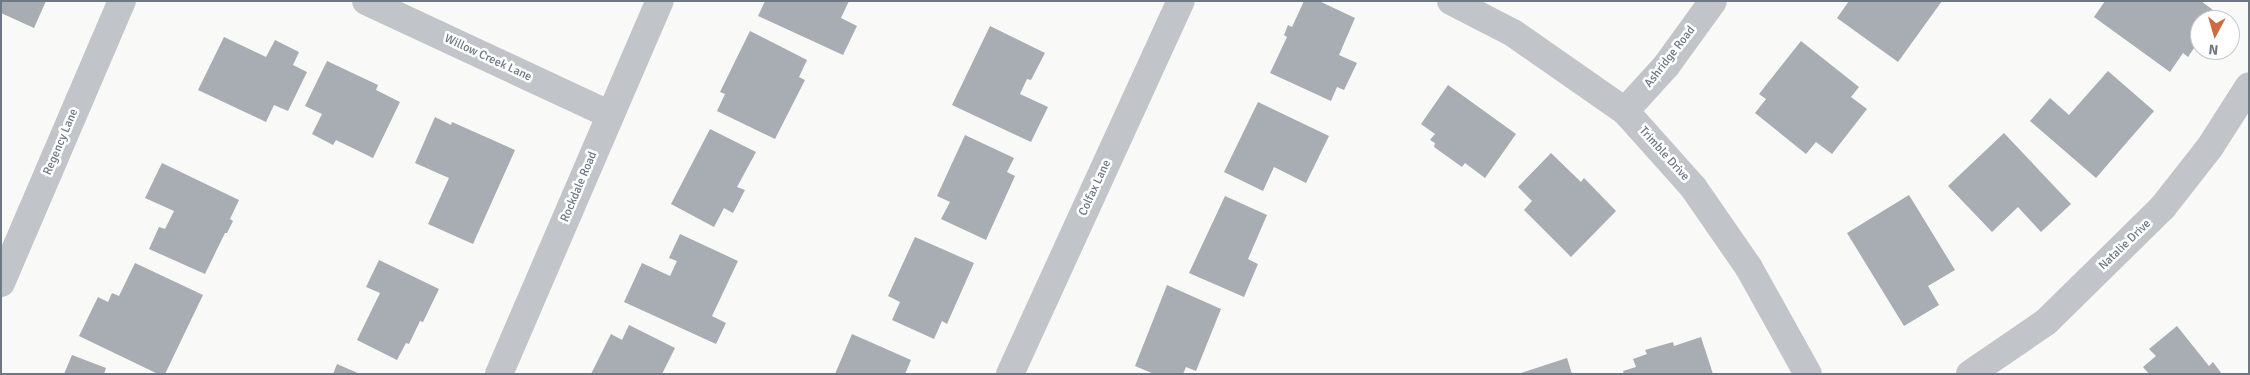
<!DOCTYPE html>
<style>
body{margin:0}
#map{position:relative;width:2250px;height:375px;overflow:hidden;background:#f9f9f7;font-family:Signika,sans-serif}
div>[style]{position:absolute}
.building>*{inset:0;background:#a7adb3}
.minor>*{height:28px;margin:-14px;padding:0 14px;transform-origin:14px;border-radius:14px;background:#c1c4c8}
span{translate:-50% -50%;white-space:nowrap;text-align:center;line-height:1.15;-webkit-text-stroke:5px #fff;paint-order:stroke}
.street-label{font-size:12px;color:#6c7884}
.frame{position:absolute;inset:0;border:2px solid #6c7884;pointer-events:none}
.north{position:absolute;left:2190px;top:10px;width:50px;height:50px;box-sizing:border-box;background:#fff;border:1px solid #c4c9ce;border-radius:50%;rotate:186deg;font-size:14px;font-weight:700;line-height:20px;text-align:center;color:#6c7884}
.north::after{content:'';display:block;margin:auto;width:18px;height:22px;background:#cd6c43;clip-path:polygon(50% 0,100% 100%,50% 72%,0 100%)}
</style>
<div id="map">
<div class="building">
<i style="clip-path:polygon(1px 1px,46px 1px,34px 28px,1px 13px)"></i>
<i style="clip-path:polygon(765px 1px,849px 1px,841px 18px,857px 26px,843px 55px,758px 16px)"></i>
<i style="clip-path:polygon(1304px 1px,1319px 1px,1355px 18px,1339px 55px,1357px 63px,1344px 90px,1337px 87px,1331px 101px,1270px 73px,1287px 37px,1284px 35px,1288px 25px,1292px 27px)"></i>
<i style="clip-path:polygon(1849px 1px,1942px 1px,1898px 62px,1837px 18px)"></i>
<i style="clip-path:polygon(2105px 1px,2201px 1px,2221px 16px,2219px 20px,2200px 20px,2200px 46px,2197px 50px,2194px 48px,2188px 57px,2183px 53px,2170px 72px,2094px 17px)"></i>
<i style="clip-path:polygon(990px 26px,1045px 53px,1031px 80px,1027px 79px,1020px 94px,1048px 107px,1031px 142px,952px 105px)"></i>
<i style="clip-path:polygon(750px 31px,807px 60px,799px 77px,805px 80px,775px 139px,717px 111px,725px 94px,720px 92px)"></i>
<i style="clip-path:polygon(224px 37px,266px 57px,275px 40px,299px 52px,293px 65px,307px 72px,288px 111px,274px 105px,266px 122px,198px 90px)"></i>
<i style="clip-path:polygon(1801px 41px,1859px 87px,1851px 97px,1867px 109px,1832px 154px,1816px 142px,1806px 154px,1755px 113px,1766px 99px,1759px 94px)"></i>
<i style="clip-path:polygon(327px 61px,378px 85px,376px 90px,400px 102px,373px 158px,336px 140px,333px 145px,312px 134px,322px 114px,305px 106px)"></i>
<i style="clip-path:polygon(2108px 71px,2154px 111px,2096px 178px,2030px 121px,2050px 98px,2069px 115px)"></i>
<i style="clip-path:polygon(1448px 85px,1516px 134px,1485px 178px,1465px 163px,1462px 167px,1434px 147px,1435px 143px,1430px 140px,1435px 134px,1421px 124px)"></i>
<i style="clip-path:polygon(1258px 102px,1329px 136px,1306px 183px,1274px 167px,1263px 191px,1224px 172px)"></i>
<i style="clip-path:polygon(435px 117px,451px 125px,452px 122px,515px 150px,473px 244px,428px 224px,449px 178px,415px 163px)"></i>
<i style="clip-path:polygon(710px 129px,756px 152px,737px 187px,745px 190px,733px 213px,724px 208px,714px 227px,671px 204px)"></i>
<i style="clip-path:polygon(2004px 133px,2071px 204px,2041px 232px,2018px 207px,1992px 232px,1948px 186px)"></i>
<i style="clip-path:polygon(965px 135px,1014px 158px,1007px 172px,1015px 176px,986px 240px,941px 219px,950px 202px,937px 196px)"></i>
<i style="clip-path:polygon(1551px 153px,1581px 182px,1584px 178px,1616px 211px,1571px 257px,1524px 210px,1532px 201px,1518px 187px)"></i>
<i style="clip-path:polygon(162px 163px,239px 200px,230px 219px,233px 221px,227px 233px,225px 233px,205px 274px,149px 249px,159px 227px,165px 229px,174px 211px,145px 198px)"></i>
<i style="clip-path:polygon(1909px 195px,1955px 270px,1928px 286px,1939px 305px,1904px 326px,1847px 233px)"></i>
<i style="clip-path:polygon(1225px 196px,1267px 215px,1248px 259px,1258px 264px,1244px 297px,1189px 273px)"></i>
<i style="clip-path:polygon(680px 234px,738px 261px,712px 316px,726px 323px,716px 344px,624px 302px,642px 263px,670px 276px,677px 261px,669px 258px)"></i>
<i style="clip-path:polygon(915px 237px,974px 263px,947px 324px,942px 321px,934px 339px,892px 320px,900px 302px,888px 296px)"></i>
<i style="clip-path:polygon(379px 260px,439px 289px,423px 322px,420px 321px,409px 344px,406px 343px,397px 360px,357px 340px,380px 293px,366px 287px)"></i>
<i style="clip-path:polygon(135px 263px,203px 295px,165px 374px,158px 374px,79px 336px,98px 297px,108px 302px,112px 293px,119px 296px)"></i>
<i style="clip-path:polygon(1167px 285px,1221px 309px,1196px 371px,1186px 367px,1183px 374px,1154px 374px,1135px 366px)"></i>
<i style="clip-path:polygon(629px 325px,675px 348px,662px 374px,591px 374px,611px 334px,622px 340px)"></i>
<i style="clip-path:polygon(2177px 326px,2209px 366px,2213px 362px,2222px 374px,2149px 374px,2143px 367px,2156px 356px,2149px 349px)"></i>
<i style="clip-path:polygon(852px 334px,911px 360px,905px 374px,835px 374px)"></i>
<i style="clip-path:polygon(1701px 337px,1713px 374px,1624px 374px,1623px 371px,1636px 367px,1633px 359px,1647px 354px,1645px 350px,1673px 342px,1674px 346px)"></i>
<i style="clip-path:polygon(72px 355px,106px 368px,104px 374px,64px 374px)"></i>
<i style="clip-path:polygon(1567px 358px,1572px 374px,1522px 374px,1521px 373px)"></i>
<i style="clip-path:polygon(337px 364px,360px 374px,333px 374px)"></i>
</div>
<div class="minor">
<i style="left:366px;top:1px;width:269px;rotate:25deg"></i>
<i style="left:1451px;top:1px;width:70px;rotate:27.3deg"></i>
<i style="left:1513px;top:33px;width:136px;rotate:34.9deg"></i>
<i style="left:1625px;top:111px;width:102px;rotate:48.2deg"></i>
<i style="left:1693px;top:187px;width:98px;rotate:55.3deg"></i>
<i style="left:1749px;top:268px;width:121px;rotate:60.9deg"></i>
<i style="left:1625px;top:111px;width:61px;rotate:-47.7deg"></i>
<i style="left:1666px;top:66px;width:80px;rotate:-54.1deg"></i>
<i style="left:1px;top:283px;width:307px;rotate:-66.8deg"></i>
<i style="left:499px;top:374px;width:406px;rotate:-66.7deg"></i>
<i style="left:1010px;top:374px;width:410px;rotate:-65.4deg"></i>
<i style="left:1970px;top:374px;width:92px;rotate:-34.4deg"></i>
<i style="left:2046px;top:322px;width:164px;rotate:-44.5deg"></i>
<i style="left:2163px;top:207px;width:76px;rotate:-51.9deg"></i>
<i style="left:2210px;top:147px;width:72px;rotate:-57.4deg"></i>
</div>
<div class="street-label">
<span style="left:1670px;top:57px;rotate:-52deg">Ashridge Road</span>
<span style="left:488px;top:58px;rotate:25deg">Willow Creek Lane</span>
<span style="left:61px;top:142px;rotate:-67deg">Regency Lane</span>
<span style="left:1664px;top:154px;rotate:48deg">Trimble Drive</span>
<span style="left:579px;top:187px;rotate:-67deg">Rockdale Road</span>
<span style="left:1095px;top:188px;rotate:-65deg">Colfax Lane</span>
<span style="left:2125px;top:245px;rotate:-44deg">Natalie Drive</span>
</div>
<div class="frame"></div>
<div class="north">N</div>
</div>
